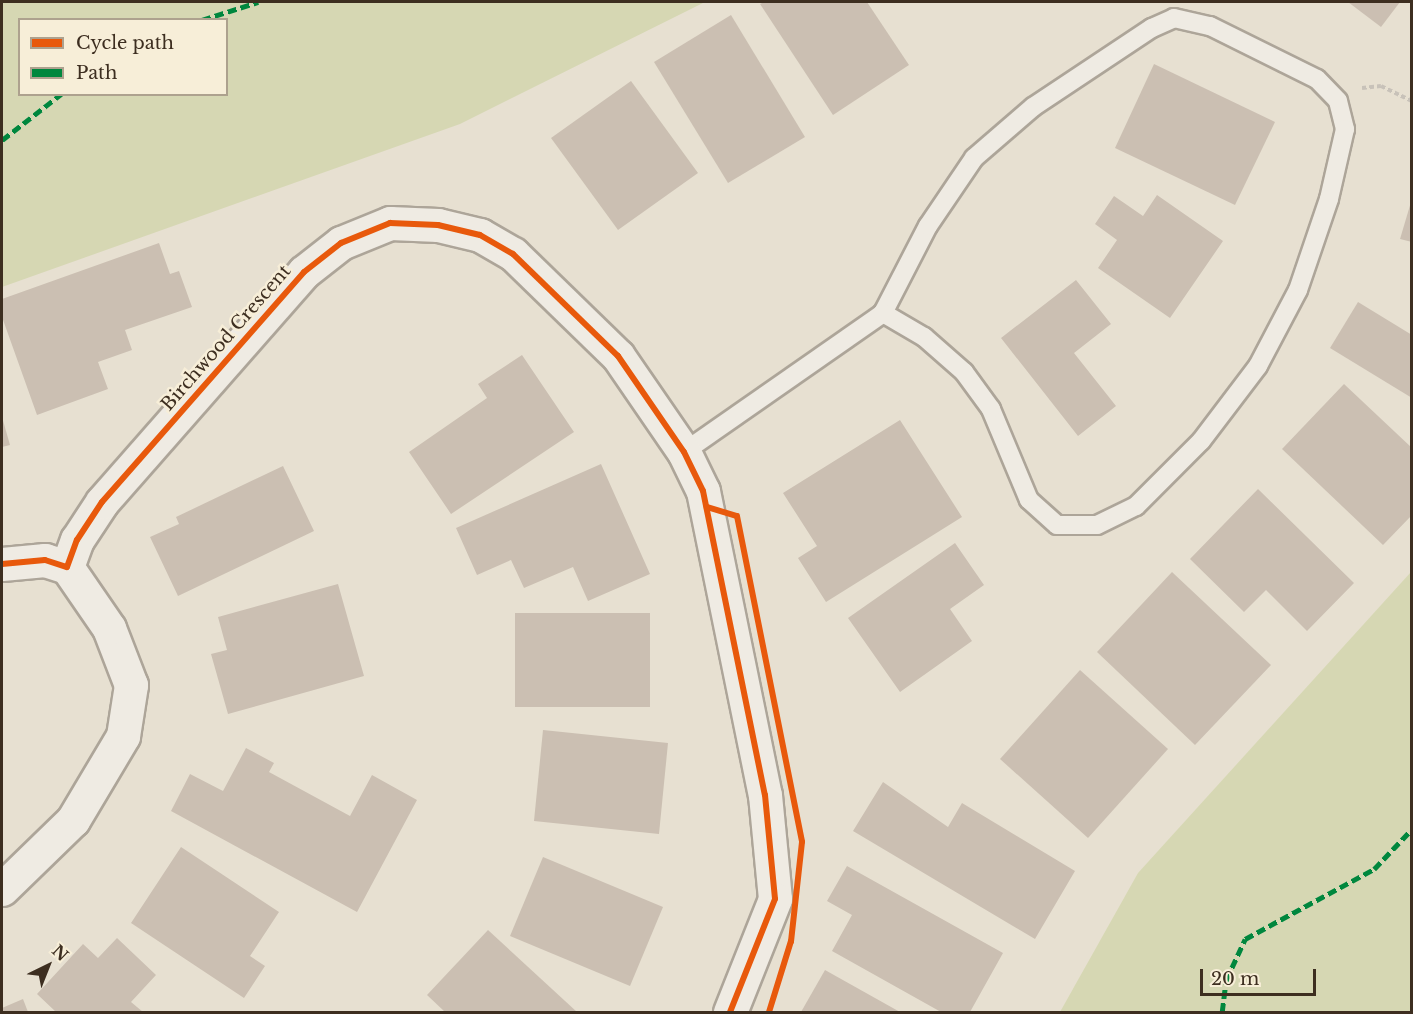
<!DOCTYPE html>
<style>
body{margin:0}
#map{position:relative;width:1413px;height:1014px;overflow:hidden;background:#e7e0d1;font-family:"Libre Baskerville",serif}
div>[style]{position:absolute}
.green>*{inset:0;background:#d6d7b3}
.building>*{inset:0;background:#cbbfb2}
.path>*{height:4px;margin-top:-2px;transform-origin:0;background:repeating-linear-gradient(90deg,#c8c2b9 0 4.5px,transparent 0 7.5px)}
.roads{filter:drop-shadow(2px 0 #ada599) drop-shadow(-2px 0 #ada599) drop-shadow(0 2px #ada599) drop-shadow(0 -2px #ada599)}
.service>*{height:18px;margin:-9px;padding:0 9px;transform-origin:9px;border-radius:9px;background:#efebe3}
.minor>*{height:33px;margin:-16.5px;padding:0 16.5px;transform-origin:16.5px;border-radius:16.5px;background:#efebe3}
.quiet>*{height:4.5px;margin-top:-2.25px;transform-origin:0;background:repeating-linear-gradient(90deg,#00873e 0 9px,transparent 0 13.5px)}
.cycleway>*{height:6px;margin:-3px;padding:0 3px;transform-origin:3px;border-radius:3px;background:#e8590c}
span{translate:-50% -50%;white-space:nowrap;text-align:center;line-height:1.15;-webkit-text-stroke:5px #f7eed8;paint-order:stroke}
.street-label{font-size:18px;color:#3d2e20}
.frame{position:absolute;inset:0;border:3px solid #3d2e20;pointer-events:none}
.legend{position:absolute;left:18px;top:18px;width:210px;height:78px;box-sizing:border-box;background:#f7eed8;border:2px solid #ada18e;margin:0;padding:8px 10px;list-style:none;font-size:18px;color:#3d2e20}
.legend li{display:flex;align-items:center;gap:12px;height:30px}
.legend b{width:30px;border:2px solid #ada18e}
.north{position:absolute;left:18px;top:936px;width:60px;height:60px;-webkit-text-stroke:4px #f7eed8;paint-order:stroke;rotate:43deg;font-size:16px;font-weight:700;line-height:24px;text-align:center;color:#3d2e20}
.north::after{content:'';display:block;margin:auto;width:21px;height:27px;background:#3d2e20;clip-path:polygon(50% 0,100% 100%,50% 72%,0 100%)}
.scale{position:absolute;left:1200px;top:969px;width:116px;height:27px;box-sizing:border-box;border:3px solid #3d2e20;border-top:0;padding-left:8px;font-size:18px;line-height:21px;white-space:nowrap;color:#3d2e20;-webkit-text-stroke:4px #f7eed8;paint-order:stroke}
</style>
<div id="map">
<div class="green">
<i style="clip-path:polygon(evenodd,2px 2px,705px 2px,460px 124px,2px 287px,2px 2px,20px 20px,226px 20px,226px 94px,20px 94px,20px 20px)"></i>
<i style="clip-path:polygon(1411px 572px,1411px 1012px,1060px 1012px,1138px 873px)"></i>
</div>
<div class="building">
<i style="clip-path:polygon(764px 2px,867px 2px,909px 65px,833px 115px,760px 4px)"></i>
<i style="clip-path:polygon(1348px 2px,1400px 2px,1381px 27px)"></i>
<i style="clip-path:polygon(731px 15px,805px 137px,728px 183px,654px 62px)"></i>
<i style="clip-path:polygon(1154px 64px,1275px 122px,1235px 205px,1115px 148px)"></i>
<i style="clip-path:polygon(631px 81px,698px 173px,618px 230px,551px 138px)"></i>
<i style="clip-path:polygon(1157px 195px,1223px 241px,1170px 318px,1098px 268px,1117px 240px,1095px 224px,1114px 196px,1143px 216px)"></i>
<i style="clip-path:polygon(1411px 202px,1412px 202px,1412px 242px,1400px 239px)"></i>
<i style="clip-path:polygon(159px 243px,170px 274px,179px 271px,192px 307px,125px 330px,132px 350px,98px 362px,108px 389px,37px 415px,2px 317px,2px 299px)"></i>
<i style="clip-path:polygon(1076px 280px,1111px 324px,1074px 353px,1116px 406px,1078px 436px,1001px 338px)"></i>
<i style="clip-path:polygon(1358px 302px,1412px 335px,1412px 398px,1330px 348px)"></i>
<i style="clip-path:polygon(522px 355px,574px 432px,451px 514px,409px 452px,487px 398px,478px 384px)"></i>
<i style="clip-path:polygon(1344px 384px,1412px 448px,1412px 515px,1383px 545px,1282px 449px)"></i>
<i style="clip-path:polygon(2px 417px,10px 445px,2px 447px)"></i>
<i style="clip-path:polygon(900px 420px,962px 517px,826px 602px,798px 558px,817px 546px,783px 493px)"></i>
<i style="clip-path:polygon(601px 464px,650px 574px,588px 601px,573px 567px,524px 588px,511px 560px,477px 575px,456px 528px)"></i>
<i style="clip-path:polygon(283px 466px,314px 531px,178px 596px,150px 537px,179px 524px,176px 517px)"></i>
<i style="clip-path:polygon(1258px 489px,1354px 583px,1307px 631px,1266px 590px,1244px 612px,1190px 559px)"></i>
<i style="clip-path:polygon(955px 543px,984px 585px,950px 609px,972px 641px,900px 692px,848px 618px)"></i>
<i style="clip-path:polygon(1172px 572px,1271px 665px,1195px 745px,1097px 652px)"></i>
<i style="clip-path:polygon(338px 584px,364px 676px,228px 714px,211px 654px,227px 650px,218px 617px)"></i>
<i style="clip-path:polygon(515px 613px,650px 613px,650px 707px,515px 707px)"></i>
<i style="clip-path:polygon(1080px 670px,1168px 749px,1088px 838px,1000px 759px)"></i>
<i style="clip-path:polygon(543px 730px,668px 743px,659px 834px,534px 821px)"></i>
<i style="clip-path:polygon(246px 748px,274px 763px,269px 772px,350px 816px,372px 775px,417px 800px,357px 912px,171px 811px,190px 774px,223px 791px)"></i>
<i style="clip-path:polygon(883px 782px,948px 827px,962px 803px,1075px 871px,1035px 939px,853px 831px)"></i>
<i style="clip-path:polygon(181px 847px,279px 912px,250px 956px,265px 966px,244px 998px,131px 923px)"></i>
<i style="clip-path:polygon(543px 857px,663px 907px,630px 986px,510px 936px)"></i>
<i style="clip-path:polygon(847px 866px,1003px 953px,970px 1012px,941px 1012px,832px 951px,852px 915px,827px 901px)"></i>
<i style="clip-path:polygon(488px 930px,577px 1012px,445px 1012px,427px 995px)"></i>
<i style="clip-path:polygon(117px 938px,156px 975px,131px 1002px,143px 1012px,56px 1012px,37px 994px,83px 944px,98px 958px)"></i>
<i style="clip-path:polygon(825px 970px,900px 1012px,801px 1012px)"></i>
<i style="clip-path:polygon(23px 999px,28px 1012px,2px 1012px,2px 1008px)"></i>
</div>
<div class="path">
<i style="left:1362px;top:88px;width:19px;rotate:-6deg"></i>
<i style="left:1381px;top:86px;width:34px;rotate:26deg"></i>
</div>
<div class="roads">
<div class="service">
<i style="left:684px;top:452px;width:243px;rotate:-34.9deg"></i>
<i style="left:883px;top:313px;width:98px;rotate:-62.7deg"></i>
<i style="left:928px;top:226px;width:82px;rotate:-55.9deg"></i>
<i style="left:974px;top:158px;width:78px;rotate:-40.8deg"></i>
<i style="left:1033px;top:107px;width:143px;rotate:-33.6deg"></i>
<i style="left:1152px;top:28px;width:24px;rotate:-24deg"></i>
<i style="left:1174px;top:18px;width:37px;rotate:13deg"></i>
<i style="left:1210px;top:26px;width:119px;rotate:26.4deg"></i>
<i style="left:1317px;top:79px;width:30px;rotate:46deg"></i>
<i style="left:1338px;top:101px;width:29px;rotate:76deg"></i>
<i style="left:1345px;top:129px;width:72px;rotate:102.9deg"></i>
<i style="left:1329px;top:199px;width:96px;rotate:108.8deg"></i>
<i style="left:1298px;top:290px;width:86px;rotate:117.8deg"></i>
<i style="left:1258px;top:366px;width:94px;rotate:127.2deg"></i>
<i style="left:1201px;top:441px;width:92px;rotate:135deg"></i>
<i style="left:1136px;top:506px;width:43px;rotate:154deg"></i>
<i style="left:1097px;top:525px;width:40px;rotate:180deg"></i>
<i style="left:1057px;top:525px;width:38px;rotate:-138deg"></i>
<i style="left:1029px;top:500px;width:99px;rotate:-112.7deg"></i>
<i style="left:991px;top:409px;width:46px;rotate:-126.1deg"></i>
<i style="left:964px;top:372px;width:53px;rotate:-138.8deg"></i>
<i style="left:924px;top:337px;width:48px;rotate:-149.7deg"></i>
</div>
<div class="minor">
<i style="left:2px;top:564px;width:43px;rotate:-5.3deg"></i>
<i style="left:45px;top:560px;width:23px;rotate:18deg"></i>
<i style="left:67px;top:567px;width:29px;rotate:-70deg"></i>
<i style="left:77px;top:540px;width:45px;rotate:-56.7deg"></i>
<i style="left:102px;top:502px;width:306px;rotate:-48.7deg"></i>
<i style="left:304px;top:272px;width:47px;rotate:-38.1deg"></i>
<i style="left:341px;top:243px;width:53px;rotate:-22.2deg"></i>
<i style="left:390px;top:223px;width:48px;rotate:2.4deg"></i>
<i style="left:438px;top:225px;width:43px;rotate:13.4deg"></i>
<i style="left:480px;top:235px;width:38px;rotate:30deg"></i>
<i style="left:513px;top:254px;width:146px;rotate:44.2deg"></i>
<i style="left:618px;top:356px;width:116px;rotate:55.5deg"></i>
<i style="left:684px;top:452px;width:43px;rotate:64deg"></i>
<i style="left:703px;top:491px;width:310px;rotate:78.5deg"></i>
<i style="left:765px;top:795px;width:104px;rotate:84.5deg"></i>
<i style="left:775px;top:899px;width:122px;rotate:111.7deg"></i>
<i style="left:2px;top:889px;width:99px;rotate:-44.2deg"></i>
<i style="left:73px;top:820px;width:98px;rotate:-59.2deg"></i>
<i style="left:123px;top:736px;width:52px;rotate:-81.1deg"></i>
<i style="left:131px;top:685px;width:61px;rotate:-111.1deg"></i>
<i style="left:109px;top:628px;width:74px;rotate:-124.5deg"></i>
</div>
</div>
<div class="quiet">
<i style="left:202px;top:20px;width:59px;rotate:-17.8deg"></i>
<i style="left:2px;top:140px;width:75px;rotate:-37.9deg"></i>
<i style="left:1222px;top:1012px;width:32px;rotate:-83deg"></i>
<i style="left:1226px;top:980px;width:45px;rotate:-65.1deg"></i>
<i style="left:1245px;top:939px;width:147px;rotate:-28.5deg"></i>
<i style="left:1374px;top:869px;width:55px;rotate:-46.5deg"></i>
</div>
<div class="cycleway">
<i style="left:707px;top:507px;width:31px;rotate:17deg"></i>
<i style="left:737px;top:516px;width:332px;rotate:78.7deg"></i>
<i style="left:802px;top:842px;width:100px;rotate:96.3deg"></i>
<i style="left:791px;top:941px;width:74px;rotate:107.2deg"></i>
<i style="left:2px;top:564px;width:43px;rotate:-5.3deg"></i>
<i style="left:45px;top:560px;width:23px;rotate:18deg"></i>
<i style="left:67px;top:567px;width:29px;rotate:-70deg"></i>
<i style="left:77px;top:540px;width:45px;rotate:-56.7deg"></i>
<i style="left:102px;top:502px;width:306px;rotate:-48.7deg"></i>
<i style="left:304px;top:272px;width:47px;rotate:-38.1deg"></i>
<i style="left:341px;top:243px;width:53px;rotate:-22.2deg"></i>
<i style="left:390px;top:223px;width:48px;rotate:2.4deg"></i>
<i style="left:438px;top:225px;width:43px;rotate:13.4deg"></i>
<i style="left:480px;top:235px;width:38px;rotate:30deg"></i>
<i style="left:513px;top:254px;width:146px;rotate:44.2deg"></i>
<i style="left:618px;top:356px;width:116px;rotate:55.5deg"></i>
<i style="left:684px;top:452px;width:43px;rotate:64deg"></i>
<i style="left:703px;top:491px;width:310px;rotate:78.5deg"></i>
<i style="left:765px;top:795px;width:104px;rotate:84.5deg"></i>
<i style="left:775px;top:899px;width:122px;rotate:111.7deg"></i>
</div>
<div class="street-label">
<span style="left:226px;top:338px;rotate:-49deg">Birchwood Crescent</span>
</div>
<div class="frame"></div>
<ul class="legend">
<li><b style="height:8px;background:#e8590c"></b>Cycle path</li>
<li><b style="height:8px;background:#00873e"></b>Path</li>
</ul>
<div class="north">N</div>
<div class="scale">20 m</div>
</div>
